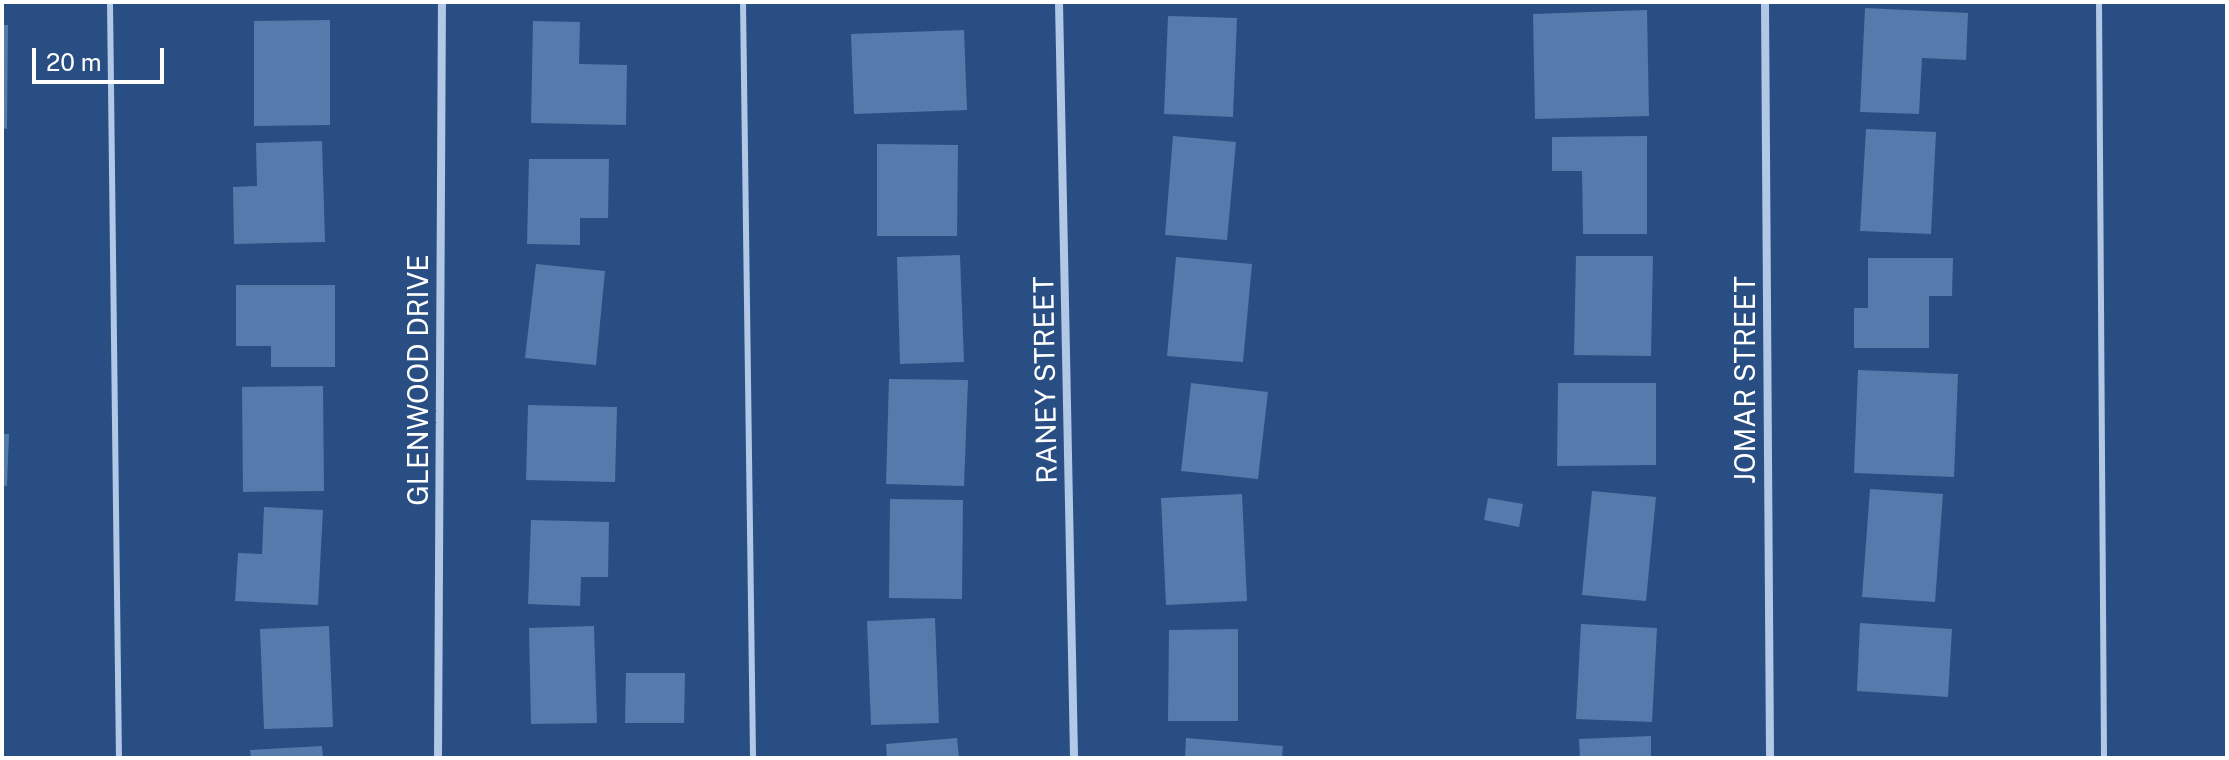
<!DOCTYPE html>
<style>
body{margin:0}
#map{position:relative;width:2229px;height:760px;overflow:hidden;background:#284e83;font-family:"Public Sans",sans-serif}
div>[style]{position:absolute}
.building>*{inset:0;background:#557bac}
.lane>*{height:6px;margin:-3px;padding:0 3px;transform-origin:3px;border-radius:3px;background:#b1c8e6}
.street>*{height:8px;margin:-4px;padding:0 4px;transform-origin:4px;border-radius:4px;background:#b1c8e6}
span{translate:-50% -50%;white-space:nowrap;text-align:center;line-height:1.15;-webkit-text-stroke:7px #284e83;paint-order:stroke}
.street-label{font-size:28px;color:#fff}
.frame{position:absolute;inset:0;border:4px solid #fff;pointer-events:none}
.scale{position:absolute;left:32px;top:48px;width:132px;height:36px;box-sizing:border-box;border:4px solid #fff;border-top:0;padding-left:10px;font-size:24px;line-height:28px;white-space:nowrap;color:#fff;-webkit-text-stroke:6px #284e83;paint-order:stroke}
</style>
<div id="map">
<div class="building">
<i style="clip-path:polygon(1865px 8px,1968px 13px,1966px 60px,1922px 58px,1919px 114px,1860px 112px)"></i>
<i style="clip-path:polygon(1647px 10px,1649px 116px,1535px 119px,1533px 14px)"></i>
<i style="clip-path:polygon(1168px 16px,1237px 18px,1233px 117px,1164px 114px)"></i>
<i style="clip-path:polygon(330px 20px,330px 125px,254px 126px,254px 21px)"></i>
<i style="clip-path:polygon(533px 21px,580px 22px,579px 64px,627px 65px,626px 125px,531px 123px)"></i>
<i style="clip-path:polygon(2px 25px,8px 25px,7px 129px,2px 128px)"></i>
<i style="clip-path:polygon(964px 30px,967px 110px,854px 114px,851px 34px)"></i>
<i style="clip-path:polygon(1866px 129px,1936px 132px,1931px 234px,1860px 231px)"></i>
<i style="clip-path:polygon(1173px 136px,1236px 142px,1227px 240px,1165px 235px)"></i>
<i style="clip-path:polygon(1647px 136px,1647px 234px,1583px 234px,1582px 171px,1552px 171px,1552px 137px)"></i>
<i style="clip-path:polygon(322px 141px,325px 242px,234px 244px,233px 187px,257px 186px,256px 143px)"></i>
<i style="clip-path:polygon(877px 144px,958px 145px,957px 236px,877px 236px)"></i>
<i style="clip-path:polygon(529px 159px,609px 159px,608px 218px,580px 218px,580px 245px,527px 244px)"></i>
<i style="clip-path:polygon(960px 255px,964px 362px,900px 364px,897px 257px)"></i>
<i style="clip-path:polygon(1576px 256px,1653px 256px,1651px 356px,1574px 355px)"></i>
<i style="clip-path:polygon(1176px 257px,1252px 264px,1243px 362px,1167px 356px)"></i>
<i style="clip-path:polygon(1868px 258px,1953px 258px,1952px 296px,1929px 296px,1929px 348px,1854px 348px,1854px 308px,1868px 308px)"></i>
<i style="clip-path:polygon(536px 264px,605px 271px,596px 365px,525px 358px)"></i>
<i style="clip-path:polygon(236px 285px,335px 285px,335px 367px,271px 367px,271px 346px,236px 346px)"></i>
<i style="clip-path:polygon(1858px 370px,1958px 374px,1954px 477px,1854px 473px)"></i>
<i style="clip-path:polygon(889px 379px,968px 380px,964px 486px,886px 484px)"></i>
<i style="clip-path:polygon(1191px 383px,1268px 392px,1258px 479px,1181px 471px)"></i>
<i style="clip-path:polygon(1558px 383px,1656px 383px,1656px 465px,1557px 466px)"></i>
<i style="clip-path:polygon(323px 386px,324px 491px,243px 492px,242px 387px)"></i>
<i style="clip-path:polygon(528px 405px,617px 407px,615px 482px,526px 480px)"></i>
<i style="clip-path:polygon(2px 434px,9px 434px,7px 486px,2px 485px)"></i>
<i style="clip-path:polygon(1870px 489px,1943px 494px,1935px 602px,1862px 597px)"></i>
<i style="clip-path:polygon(1592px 491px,1656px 497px,1646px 601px,1582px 595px)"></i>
<i style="clip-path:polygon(1242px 494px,1247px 601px,1166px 605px,1161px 498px)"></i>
<i style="clip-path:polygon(1488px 498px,1523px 504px,1519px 527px,1484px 520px)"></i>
<i style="clip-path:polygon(890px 499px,963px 500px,962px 599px,889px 598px)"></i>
<i style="clip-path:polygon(264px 507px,323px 510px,318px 605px,235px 601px,238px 553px,262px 554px)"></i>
<i style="clip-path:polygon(531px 520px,609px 522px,608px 577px,581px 577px,580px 606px,528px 604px)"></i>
<i style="clip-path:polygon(935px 618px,939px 723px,871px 725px,867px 621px)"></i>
<i style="clip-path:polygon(1860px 623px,1952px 629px,1948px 697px,1857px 691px)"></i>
<i style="clip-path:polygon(1581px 624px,1657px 628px,1652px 722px,1576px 719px)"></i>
<i style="clip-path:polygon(329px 626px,333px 727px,264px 729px,260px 629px)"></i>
<i style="clip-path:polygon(594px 626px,597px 723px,531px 724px,529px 628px)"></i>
<i style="clip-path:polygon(1238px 629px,1238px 721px,1168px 721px,1169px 630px)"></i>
<i style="clip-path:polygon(626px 673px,685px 673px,684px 723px,625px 723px)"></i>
<i style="clip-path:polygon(1651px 736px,1651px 758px,1580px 758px,1579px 739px)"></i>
<i style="clip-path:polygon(957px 738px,959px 758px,887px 758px,886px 744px)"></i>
<i style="clip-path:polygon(1186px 738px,1283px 746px,1282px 758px,1185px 758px)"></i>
<i style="clip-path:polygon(322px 746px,323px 758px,251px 758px,250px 750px)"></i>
</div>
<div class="lane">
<i style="left:110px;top:2px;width:756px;rotate:89.32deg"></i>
<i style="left:743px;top:2px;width:756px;rotate:89.24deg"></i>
<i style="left:2099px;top:2px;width:756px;rotate:89.62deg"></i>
</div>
<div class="street">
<i style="left:1059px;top:2px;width:756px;rotate:88.86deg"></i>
<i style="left:1765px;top:2px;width:756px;rotate:89.62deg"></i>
<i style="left:438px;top:758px;width:756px;rotate:-89.7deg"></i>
</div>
<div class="street-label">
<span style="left:418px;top:380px;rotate:-90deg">GLENWOOD DRIVE</span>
<span style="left:1045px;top:380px;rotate:-91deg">RANEY STREET</span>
<span style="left:1745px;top:380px;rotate:-90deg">JOMAR STREET</span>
</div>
<div class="frame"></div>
<div class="scale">20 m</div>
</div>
